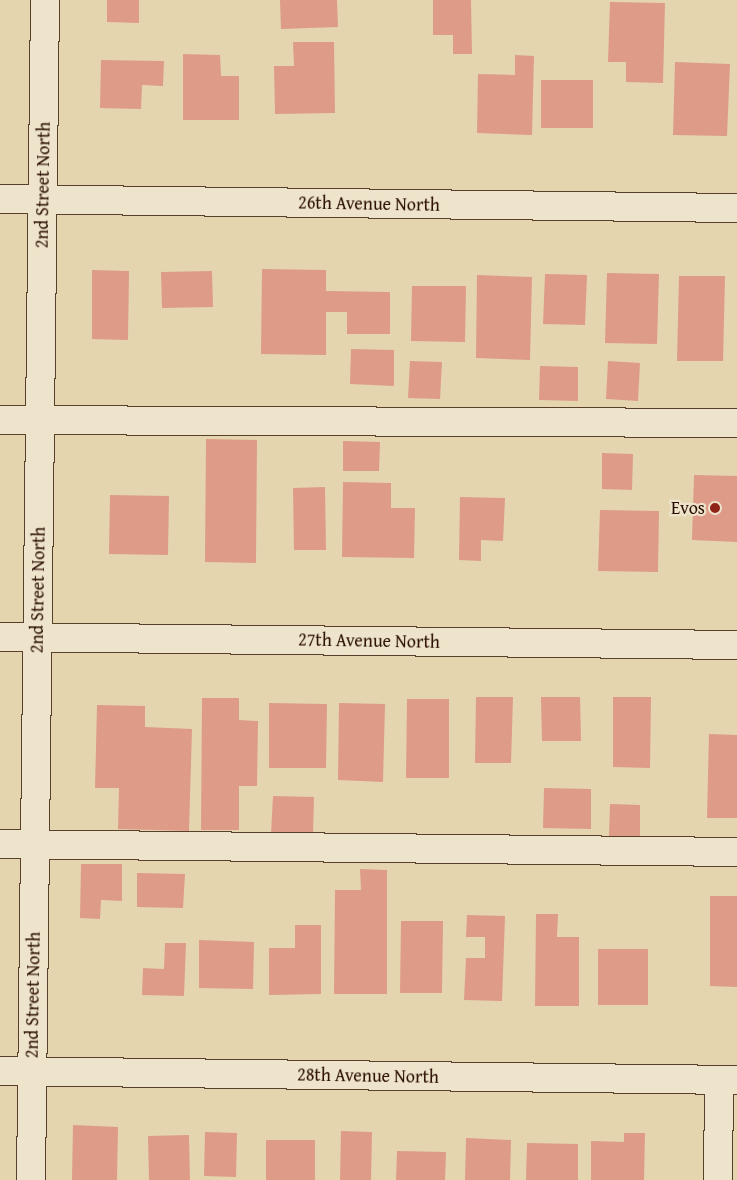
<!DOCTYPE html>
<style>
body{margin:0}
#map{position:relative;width:737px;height:1180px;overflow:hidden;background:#e5d5af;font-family:"Gentium Book Plus",serif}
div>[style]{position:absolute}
.building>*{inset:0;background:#dd9b88}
.roads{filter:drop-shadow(1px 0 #59402c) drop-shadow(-1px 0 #59402c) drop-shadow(0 1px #59402c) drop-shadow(0 -1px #59402c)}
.minor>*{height:28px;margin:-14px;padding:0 14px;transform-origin:14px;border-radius:14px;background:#eee4cb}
.dots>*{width:14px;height:14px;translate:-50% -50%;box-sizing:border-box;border:2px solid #eee4cb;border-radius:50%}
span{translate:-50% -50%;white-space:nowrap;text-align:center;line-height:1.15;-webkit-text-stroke:4.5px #eee4cb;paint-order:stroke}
.street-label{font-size:18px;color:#2a0e00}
.poi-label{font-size:18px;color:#2a0e00}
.right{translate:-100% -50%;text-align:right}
</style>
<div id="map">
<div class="building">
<i style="clip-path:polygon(107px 0,139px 0,139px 23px,107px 22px)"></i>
<i style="clip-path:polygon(280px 0,337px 0,338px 27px,281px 29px)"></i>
<i style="clip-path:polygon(433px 0,471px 0,472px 54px,453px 54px,453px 35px,433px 35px)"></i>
<i style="clip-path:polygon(610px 2px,665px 3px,663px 83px,626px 82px,626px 62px,608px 62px)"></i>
<i style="clip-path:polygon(293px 42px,334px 42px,335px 113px,275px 114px,274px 66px,294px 66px)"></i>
<i style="clip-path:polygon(183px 54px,220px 55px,221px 76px,239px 76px,239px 120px,183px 120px)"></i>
<i style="clip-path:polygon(515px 55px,534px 56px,532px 135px,477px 133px,478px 74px,515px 75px)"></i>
<i style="clip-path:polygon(101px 60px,164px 61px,163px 86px,142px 85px,141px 109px,100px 108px)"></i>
<i style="clip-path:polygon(675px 62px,730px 64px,727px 136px,673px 135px)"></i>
<i style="clip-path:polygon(541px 80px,593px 80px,593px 128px,541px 128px)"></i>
<i style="clip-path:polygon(262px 269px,326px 270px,326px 291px,390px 292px,390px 334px,347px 334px,347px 312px,326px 312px,326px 355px,261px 354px)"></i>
<i style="clip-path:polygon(92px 270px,129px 271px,128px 340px,92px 339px)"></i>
<i style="clip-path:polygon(212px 271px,213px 307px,162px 308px,161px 272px)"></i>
<i style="clip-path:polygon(607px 273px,659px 274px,657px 344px,605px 343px)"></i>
<i style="clip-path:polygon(545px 274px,587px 275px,585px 325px,543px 324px)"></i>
<i style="clip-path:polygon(477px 275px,532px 277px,530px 360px,476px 358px)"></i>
<i style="clip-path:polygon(679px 276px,725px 276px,723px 361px,677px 361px)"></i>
<i style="clip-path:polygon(412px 286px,466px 286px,465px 342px,411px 341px)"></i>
<i style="clip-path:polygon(351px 349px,394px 350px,394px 386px,350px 384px)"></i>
<i style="clip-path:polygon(410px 361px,442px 362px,440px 399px,408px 398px)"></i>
<i style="clip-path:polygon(608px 361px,640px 363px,638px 401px,606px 399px)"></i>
<i style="clip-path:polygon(540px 366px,578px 367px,578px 401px,539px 400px)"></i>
<i style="clip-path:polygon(206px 439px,257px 440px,256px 563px,205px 562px)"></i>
<i style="clip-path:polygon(343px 441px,380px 442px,379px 471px,343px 471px)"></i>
<i style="clip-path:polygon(602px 453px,633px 454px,632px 490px,602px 489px)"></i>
<i style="clip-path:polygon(694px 475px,737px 476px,737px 542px,692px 540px)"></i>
<i style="clip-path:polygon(343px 482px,391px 483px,391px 508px,415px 508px,414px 558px,342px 557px)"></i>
<i style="clip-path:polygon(325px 487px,326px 550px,294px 550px,293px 488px)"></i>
<i style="clip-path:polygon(110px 495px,169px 496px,168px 555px,109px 554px)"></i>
<i style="clip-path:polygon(460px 497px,505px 498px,503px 541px,481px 540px,481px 561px,459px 560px)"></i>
<i style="clip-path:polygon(600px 510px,659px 511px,658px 572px,598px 571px)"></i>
<i style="clip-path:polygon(476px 697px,513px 697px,511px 763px,475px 763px)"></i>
<i style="clip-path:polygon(541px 697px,580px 697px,581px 741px,542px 741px)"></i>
<i style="clip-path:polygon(613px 697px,651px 697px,650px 768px,613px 767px)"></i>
<i style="clip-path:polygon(202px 698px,239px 698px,239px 720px,258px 721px,257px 786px,239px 786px,239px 830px,201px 830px)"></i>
<i style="clip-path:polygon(407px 699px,449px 699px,449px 778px,406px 778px)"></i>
<i style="clip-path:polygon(269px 703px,327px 704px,326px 768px,269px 768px)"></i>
<i style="clip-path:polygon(339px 703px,385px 704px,383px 782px,338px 780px)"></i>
<i style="clip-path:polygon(97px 705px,145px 706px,145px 727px,192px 729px,189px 831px,118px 829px,119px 788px,95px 788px)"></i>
<i style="clip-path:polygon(709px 734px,737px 735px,737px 818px,707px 818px)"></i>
<i style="clip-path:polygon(544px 788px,591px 789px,591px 829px,543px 828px)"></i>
<i style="clip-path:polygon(273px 796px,314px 797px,313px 835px,271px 834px)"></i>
<i style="clip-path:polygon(610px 804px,640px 805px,640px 836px,609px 836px)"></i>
<i style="clip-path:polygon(81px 864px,122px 864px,122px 901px,101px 900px,100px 919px,80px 918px)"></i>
<i style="clip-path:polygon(360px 869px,387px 870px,387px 994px,334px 994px,335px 890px,361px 890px)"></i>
<i style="clip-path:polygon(137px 873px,185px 874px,183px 908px,137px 907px)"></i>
<i style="clip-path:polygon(710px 896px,737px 896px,737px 987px,710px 986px)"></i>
<i style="clip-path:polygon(536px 914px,558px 914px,557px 937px,579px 937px,579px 1006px,535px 1006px)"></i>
<i style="clip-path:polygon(467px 915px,505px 916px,502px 1001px,464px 1000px,466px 958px,485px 958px,485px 937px,466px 937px)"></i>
<i style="clip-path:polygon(401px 921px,443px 921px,442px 993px,400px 993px)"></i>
<i style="clip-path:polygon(295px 925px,321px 925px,321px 994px,269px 995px,269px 948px,295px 948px)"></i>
<i style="clip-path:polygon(199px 940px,254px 942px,253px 989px,199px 988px)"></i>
<i style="clip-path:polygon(165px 943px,186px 943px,184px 996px,142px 995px,143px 968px,164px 969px)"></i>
<i style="clip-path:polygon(598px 949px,648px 949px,648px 1005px,598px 1005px)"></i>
<i style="clip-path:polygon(73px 1125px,118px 1127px,117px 1180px,72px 1180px)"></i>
<i style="clip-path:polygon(341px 1131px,372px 1132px,371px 1180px,340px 1180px)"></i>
<i style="clip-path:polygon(205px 1132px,237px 1133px,236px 1177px,204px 1176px)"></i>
<i style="clip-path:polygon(624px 1133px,645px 1133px,644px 1180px,591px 1180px,591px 1141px,624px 1142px)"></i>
<i style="clip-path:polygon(189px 1135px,190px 1180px,149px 1180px,148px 1136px)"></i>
<i style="clip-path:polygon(466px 1138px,511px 1140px,510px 1180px,465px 1180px)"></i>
<i style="clip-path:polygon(266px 1140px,315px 1140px,315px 1180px,266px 1180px)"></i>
<i style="clip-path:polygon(527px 1143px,578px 1144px,578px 1180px,526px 1180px)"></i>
<i style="clip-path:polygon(397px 1151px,446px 1152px,445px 1180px,396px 1180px)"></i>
</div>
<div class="roads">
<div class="minor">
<i style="left:0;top:199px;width:737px;rotate:0.7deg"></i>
<i style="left:0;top:420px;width:737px;rotate:0.23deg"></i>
<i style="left:0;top:637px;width:737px;rotate:0.62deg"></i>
<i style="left:0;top:844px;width:737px;rotate:0.62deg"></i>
<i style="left:0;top:1071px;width:737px;rotate:0.7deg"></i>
<i style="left:31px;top:1180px;width:1180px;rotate:-89.32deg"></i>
<i style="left:718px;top:1180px;width:100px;rotate:-89.4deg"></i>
</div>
</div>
<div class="dots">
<i style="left:715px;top:508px;background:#8f2418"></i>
</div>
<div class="street-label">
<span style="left:43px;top:185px;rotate:-89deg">2nd Street North</span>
<span style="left:369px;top:204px;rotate:1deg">26th Avenue North</span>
<span style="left:38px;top:590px;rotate:-89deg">2nd Street North</span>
<span style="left:369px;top:641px;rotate:1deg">27th Avenue North</span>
<span style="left:33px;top:995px;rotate:-89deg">2nd Street North</span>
<span style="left:368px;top:1076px;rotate:1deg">28th Avenue North</span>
</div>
<div class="poi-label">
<span class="right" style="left:705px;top:508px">Evos</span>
</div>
</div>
